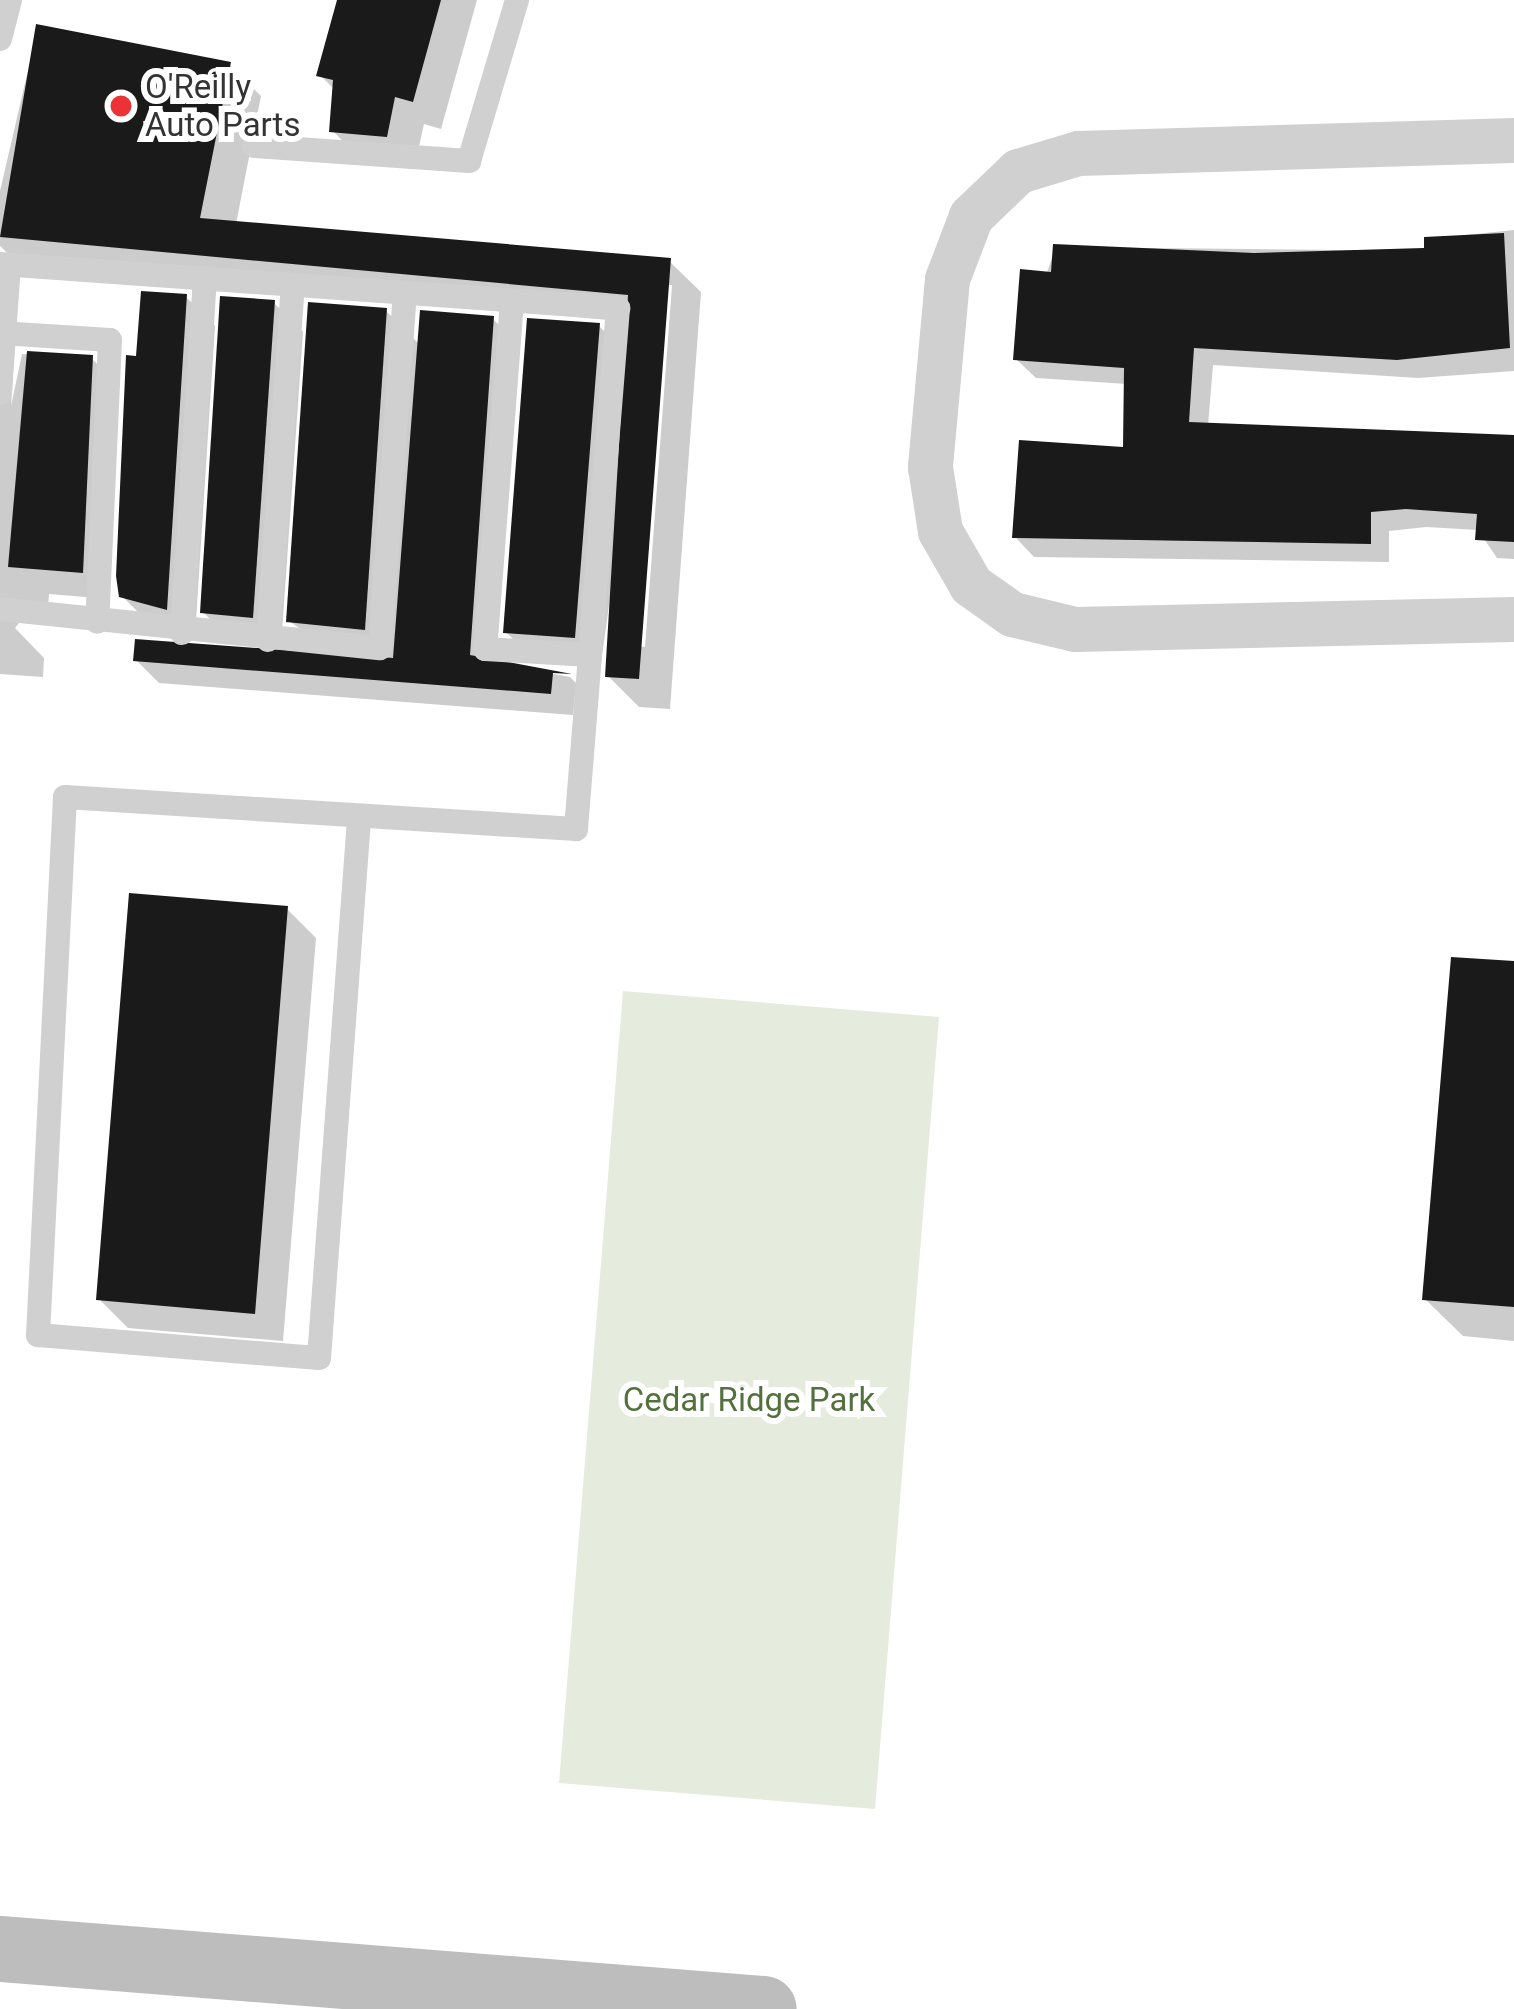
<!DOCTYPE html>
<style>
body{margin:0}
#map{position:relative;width:1514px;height:2009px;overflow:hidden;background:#fff;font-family:Roboto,sans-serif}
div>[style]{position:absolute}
.green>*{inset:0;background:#e5ecde}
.shadow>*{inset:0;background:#0003}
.building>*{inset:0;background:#1a1a1a}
.lane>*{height:24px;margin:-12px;padding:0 12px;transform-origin:12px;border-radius:12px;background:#d0d0d0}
.street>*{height:45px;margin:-22.5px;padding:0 22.5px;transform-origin:22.5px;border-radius:22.5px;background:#d0d0d0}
.secondary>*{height:66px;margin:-33px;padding:0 33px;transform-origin:33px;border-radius:33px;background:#bdbdbd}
.dots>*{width:33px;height:33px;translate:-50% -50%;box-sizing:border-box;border:6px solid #fff;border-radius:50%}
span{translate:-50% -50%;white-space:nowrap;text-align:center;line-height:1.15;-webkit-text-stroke:12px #fff;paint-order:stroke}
.poi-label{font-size:33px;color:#333}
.left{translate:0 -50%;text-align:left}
.park-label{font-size:33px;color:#53713d}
</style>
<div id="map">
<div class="green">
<i style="clip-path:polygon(623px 991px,939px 1017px,875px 1809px,559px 1783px)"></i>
</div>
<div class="shadow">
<i style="clip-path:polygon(341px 0,477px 0,441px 129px,424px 124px,415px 165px,361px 160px,333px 131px,335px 90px,320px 75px)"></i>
<i style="clip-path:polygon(evenodd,38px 27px,229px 64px,261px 96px,236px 224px,669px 261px,701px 292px,670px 709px,639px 707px,608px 676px,614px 569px,601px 663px,533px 659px,506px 632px,599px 326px,628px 355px,630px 322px,21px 266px,0 246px,0 191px,38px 27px,665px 285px,672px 285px,645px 647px,639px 646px,665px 285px)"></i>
<i style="clip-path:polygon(1514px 230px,1514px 371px,1418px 378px,1213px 365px,1208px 426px,1514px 439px,1514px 559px,1497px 558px,1478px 530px,1426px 527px,1389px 531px,1389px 562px,1034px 557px,1015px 537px,1126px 450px,1127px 384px,1036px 378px,1016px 359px,1056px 247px,1427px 251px,1427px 239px)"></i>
<i style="clip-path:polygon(186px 297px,215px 326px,195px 636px,151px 625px,122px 596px)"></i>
<i style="clip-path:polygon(274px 303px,303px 332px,281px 646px,232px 641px,203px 612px)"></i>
<i style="clip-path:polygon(386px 311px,421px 346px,493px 319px,516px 342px,493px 663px,570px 677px,589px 696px,575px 695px,573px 715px,159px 683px,136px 660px,341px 657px,289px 621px)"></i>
<i style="clip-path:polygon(22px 354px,91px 358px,119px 385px,109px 599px,49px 594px,47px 620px,22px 619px,15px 628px,44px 658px,43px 677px,0 674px,0 364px,13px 376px,11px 406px)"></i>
<i style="clip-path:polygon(287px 909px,316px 938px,283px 1341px,128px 1328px,99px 1299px)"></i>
<i style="clip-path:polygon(1514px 964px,1514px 1341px,1463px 1336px,1425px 1299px)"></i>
</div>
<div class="building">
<i style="clip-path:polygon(337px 0,441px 0,413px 102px,395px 97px,387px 137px,329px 132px,333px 80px,316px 76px)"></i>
<i style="clip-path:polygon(36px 24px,231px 62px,200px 218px,671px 258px,639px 679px,605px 677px,628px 295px,0 237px)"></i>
<i style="clip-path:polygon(1504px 233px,1510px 348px,1397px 360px,1194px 348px,1189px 422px,1514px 435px,1514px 542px,1475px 540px,1477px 514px,1406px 509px,1371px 512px,1371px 544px,1012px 538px,1019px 440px,1123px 447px,1124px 368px,1013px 360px,1020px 269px,1051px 272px,1053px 244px,1254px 253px,1424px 248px,1424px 237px)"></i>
<i style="clip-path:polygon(141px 291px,187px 294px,167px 610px,119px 597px,116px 576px,126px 355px,136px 356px)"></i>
<i style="clip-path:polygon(220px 296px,275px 300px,253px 618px,200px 613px)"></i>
<i style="clip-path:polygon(308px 302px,387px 308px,365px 630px,286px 622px)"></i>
<i style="clip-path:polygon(420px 310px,494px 316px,470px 655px,572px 674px,553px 673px,551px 694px,133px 661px,135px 639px,393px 658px)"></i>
<i style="clip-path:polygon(527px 318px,600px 323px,575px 638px,503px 633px)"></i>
<i style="clip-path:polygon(27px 351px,93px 355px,83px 573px,8px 567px)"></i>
<i style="clip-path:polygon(129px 893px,288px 906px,255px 1314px,96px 1300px)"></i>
<i style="clip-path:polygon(1451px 957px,1514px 961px,1514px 1307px,1422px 1300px)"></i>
</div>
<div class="lane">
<i style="left:0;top:39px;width:40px;rotate:-75.6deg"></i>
<i style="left:254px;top:146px;width:216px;rotate:4deg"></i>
<i style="left:469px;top:161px;width:168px;rotate:-73.4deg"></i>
<i style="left:0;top:264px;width:620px;rotate:4.07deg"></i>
<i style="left:618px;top:308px;width:523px;rotate:94.61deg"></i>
<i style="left:576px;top:829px;width:512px;rotate:-176.42deg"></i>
<i style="left:65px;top:797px;width:539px;rotate:92.87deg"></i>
<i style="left:38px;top:1335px;width:282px;rotate:4.7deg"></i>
<i style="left:319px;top:1358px;width:539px;rotate:-85.75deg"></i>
<i style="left:512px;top:301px;width:349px;rotate:94.4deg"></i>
<i style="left:485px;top:649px;width:105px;rotate:3.3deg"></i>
<i style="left:0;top:333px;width:110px;rotate:3.6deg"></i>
<i style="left:110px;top:340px;width:282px;rotate:92.6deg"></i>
<i style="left:0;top:393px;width:128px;rotate:-86deg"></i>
<i style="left:0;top:609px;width:382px;rotate:5.9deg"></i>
<i style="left:380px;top:648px;width:356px;rotate:-86deg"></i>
<i style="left:182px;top:633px;width:356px;rotate:-86.3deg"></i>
<i style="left:268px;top:640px;width:356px;rotate:-86deg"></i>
</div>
<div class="street">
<i style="left:1514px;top:140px;width:436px;rotate:178.3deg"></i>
<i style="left:1078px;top:153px;width:63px;rotate:163.3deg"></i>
<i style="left:1018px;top:171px;width:65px;rotate:136.2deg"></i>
<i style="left:971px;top:216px;width:67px;rotate:110.9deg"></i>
<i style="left:947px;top:279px;width:189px;rotate:95.2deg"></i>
<i style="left:930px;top:467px;width:65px;rotate:81.1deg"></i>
<i style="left:940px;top:531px;width:62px;rotate:60.1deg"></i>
<i style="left:971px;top:585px;width:50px;rotate:35.3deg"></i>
<i style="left:1012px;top:614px;width:65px;rotate:13.4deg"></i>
<i style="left:1075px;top:629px;width:439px;rotate:-1.3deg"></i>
</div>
<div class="secondary">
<i style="left:0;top:1949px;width:766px;rotate:4.49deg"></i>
</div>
<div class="dots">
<i style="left:121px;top:106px;background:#eb3337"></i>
</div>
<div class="poi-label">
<span class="left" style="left:145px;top:106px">O'Reilly<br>Auto Parts</span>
</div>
<div class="park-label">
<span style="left:749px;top:1400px">Cedar Ridge Park</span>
</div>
</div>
